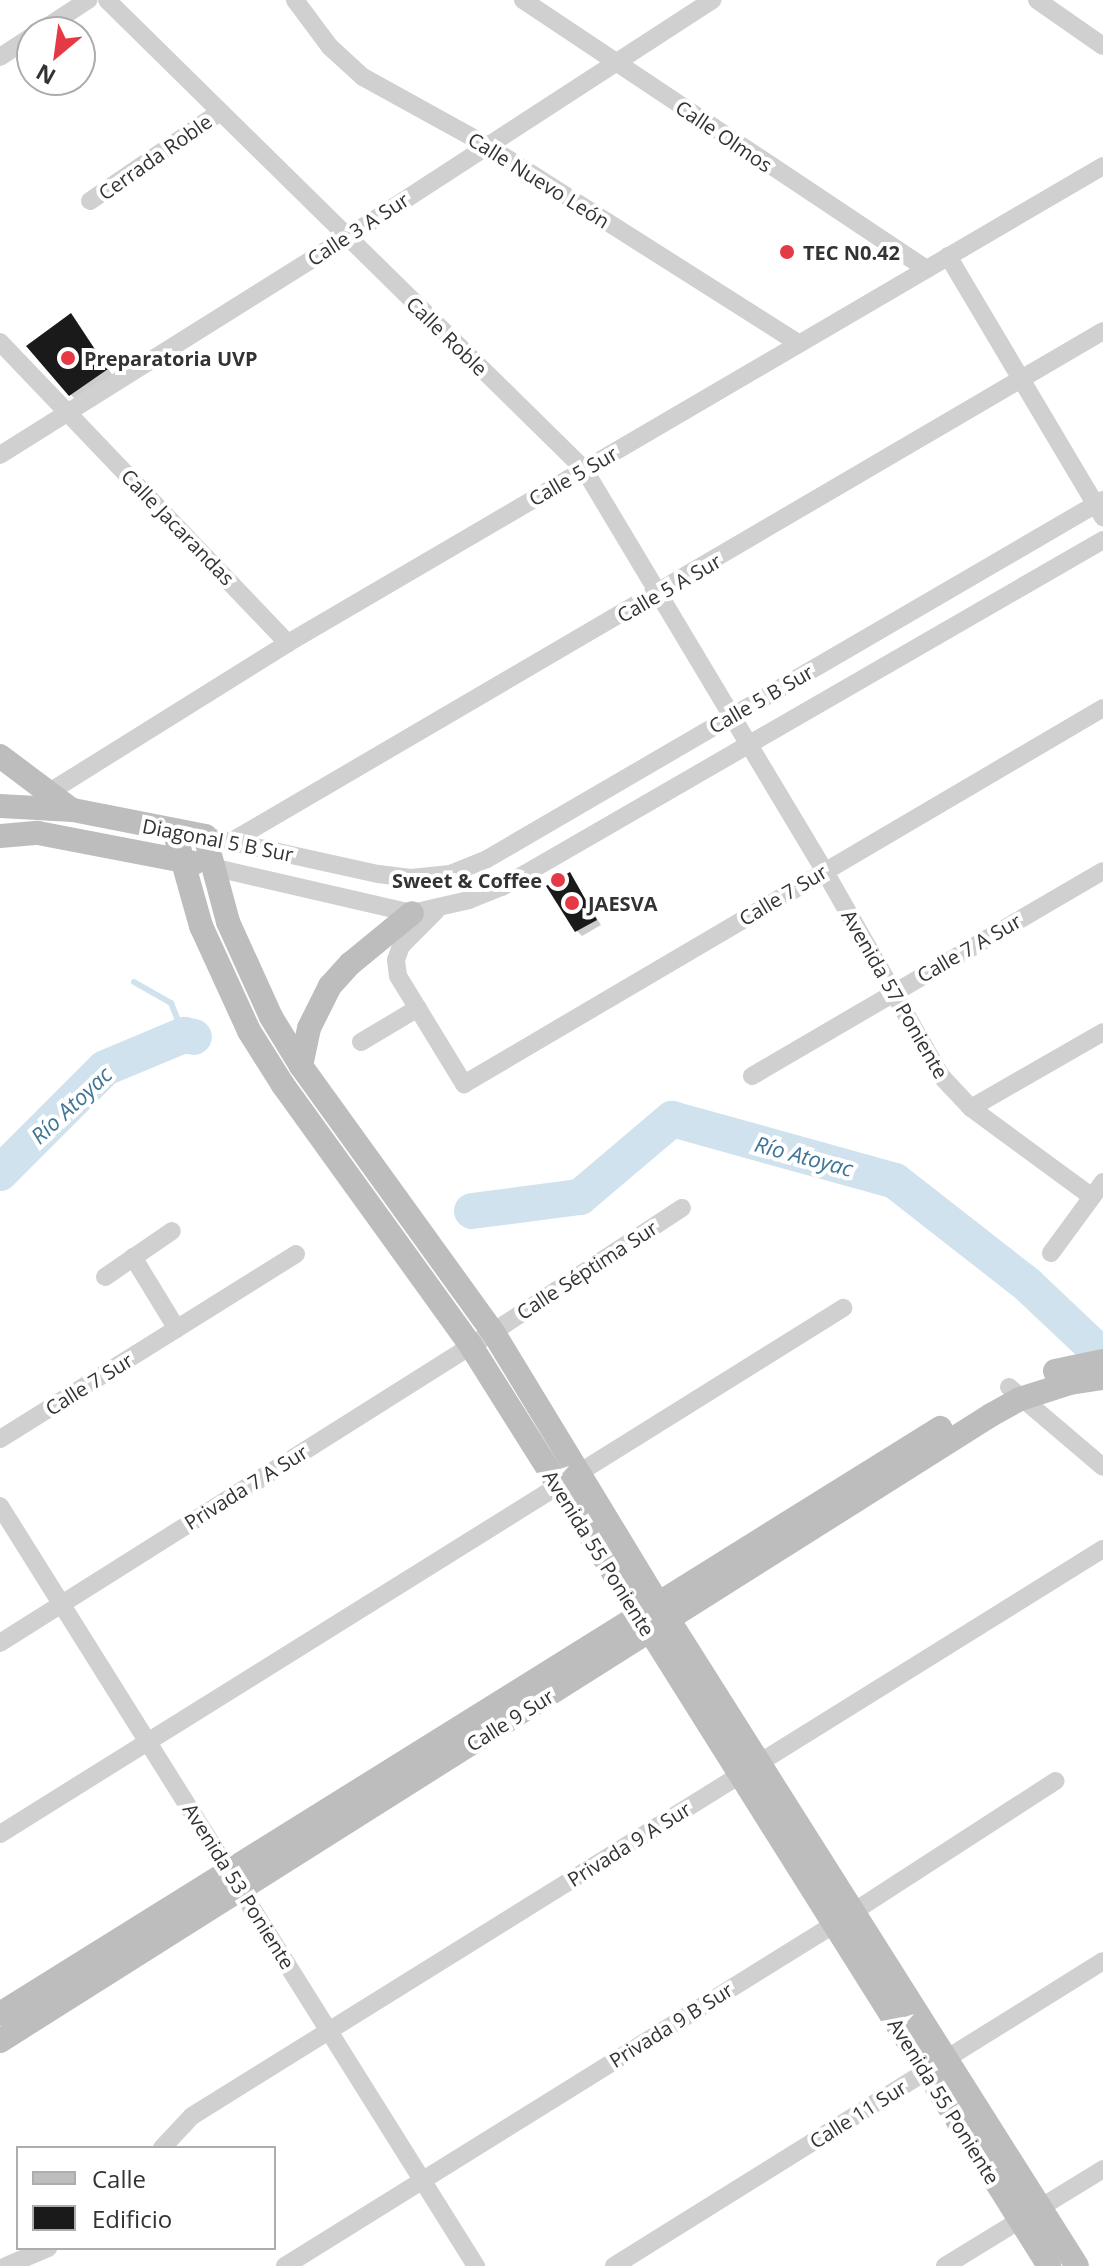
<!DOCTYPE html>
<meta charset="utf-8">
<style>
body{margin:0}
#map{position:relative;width:1103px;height:2266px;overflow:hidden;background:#fff;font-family:"Open Sans",sans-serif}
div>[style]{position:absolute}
.shadow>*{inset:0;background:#0003}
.stream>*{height:6px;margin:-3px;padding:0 3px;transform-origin:3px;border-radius:3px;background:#cfe2ee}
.river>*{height:36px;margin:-18px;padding:0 18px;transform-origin:18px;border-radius:18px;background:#cfe2ee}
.building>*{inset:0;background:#1a1a1a}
.street>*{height:18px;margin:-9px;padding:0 9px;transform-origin:9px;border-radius:9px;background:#d0d0d0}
.secondary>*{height:24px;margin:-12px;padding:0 12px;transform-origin:12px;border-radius:12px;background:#bdbdbd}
.dots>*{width:22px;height:22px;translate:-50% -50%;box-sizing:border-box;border:4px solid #fff;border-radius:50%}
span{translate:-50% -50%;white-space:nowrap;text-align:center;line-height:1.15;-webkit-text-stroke:8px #fff;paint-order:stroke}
.street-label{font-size:20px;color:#333}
.poi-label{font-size:20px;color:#333;font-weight:700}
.left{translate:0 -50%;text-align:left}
.right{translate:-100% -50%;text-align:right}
.water-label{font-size:22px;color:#3f7597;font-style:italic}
.legend{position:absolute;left:16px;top:2146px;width:260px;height:104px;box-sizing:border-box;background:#fff;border:2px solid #adadad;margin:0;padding:10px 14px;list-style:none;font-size:24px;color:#333}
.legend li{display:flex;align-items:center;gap:16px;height:40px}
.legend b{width:40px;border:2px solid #adadad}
.north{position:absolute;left:16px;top:16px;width:80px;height:80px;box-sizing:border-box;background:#fff;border:2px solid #adadad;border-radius:50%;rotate:209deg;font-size:22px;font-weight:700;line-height:32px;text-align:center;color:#333}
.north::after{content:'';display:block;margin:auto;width:28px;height:36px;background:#e63946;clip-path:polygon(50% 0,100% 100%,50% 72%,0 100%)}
</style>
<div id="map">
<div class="shadow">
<i style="clip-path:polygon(71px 316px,114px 377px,78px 402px,70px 394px)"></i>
<i style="clip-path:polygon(570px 875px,601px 925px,582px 936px,577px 931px)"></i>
</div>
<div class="stream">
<i style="left:134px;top:982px;width:43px;rotate:29.6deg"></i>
<i style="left:171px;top:1003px;width:35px;rotate:68deg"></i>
</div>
<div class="river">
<i style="left:0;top:1173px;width:148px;rotate:-45deg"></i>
<i style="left:105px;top:1068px;width:86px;rotate:-22.7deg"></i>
<i style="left:184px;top:1035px;width:10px;rotate:11deg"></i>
<i style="left:472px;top:1211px;width:109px;rotate:-7.4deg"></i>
<i style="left:580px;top:1197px;width:121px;rotate:-40.3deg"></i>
<i style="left:672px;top:1119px;width:231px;rotate:15.5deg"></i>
<i style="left:895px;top:1181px;width:169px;rotate:38deg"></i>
<i style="left:1028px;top:1285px;width:103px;rotate:43.4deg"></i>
</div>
<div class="building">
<i style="clip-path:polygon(71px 313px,108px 369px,69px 396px,26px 346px)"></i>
<i style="clip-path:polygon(570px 872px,597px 920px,575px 932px,546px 886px)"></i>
</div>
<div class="street">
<i style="left:107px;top:0;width:669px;rotate:44.52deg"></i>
<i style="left:584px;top:469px;width:467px;rotate:59.1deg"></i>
<i style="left:824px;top:870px;width:237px;rotate:60.4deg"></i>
<i style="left:941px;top:1076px;width:44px;rotate:46.8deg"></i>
<i style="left:971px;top:1108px;width:150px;rotate:36.3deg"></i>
<i style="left:295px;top:0;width:59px;rotate:53.3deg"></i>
<i style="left:330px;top:47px;width:45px;rotate:42.3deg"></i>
<i style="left:363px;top:77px;width:141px;rotate:28.9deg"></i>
<i style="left:486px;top:145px;width:371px;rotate:32.4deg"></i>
<i style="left:523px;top:0;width:485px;rotate:33.7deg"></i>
<i style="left:1037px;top:0;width:80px;rotate:34.9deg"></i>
<i style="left:39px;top:32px;width:59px;rotate:-33.1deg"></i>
<i style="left:0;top:57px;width:38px;rotate:-33deg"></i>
<i style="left:90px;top:201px;width:158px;rotate:-34.4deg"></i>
<i style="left:948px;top:256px;width:304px;rotate:59.3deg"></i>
<i style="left:0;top:342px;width:417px;rotate:46.3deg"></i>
<i style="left:0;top:455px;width:408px;rotate:-32.1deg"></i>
<i style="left:346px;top:238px;width:437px;rotate:-33deg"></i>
<i style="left:48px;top:793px;width:283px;rotate:-32deg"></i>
<i style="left:288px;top:643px;width:944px;rotate:-30.34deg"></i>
<i style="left:205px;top:836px;width:177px;rotate:12.4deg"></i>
<i style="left:378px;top:874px;width:33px;rotate:7deg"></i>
<i style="left:411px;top:878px;width:39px;rotate:-6deg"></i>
<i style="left:450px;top:874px;width:40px;rotate:-22deg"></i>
<i style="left:487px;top:859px;width:713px;rotate:-30.23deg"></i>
<i style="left:232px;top:841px;width:1009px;rotate:-30.35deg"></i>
<i style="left:212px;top:867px;width:205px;rotate:13deg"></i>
<i style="left:412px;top:913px;width:58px;rotate:-12.8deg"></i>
<i style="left:469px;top:900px;width:35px;rotate:-22deg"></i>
<i style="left:502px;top:887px;width:694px;rotate:-30deg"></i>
<i style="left:436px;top:911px;width:49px;rotate:135deg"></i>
<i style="left:401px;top:946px;width:15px;rotate:110deg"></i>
<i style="left:396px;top:960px;width:16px;rotate:83deg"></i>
<i style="left:398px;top:976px;width:127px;rotate:58.6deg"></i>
<i style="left:464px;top:1084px;width:741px;rotate:-30.47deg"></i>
<i style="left:361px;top:1042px;width:66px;rotate:-30.8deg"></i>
<i style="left:752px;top:1076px;width:406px;rotate:-30.3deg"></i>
<i style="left:971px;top:1108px;width:152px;rotate:-29.9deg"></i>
<i style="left:1051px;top:1253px;width:88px;rotate:-53.8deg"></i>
<i style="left:133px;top:1257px;width:84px;rotate:58.6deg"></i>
<i style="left:105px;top:1277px;width:81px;rotate:-34.5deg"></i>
<i style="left:1009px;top:1387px;width:123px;rotate:40.4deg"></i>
<i style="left:0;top:1439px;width:349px;rotate:-32deg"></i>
<i style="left:0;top:1506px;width:897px;rotate:57.94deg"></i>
<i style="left:0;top:1643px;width:583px;rotate:-32.25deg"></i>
<i style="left:493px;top:1332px;width:226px;rotate:-33.3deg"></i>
<i style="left:0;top:1834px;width:994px;rotate:-31.96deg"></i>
<i style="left:162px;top:2148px;width:44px;rotate:-46.8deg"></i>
<i style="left:192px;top:2116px;width:1073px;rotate:-31.9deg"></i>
<i style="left:6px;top:2266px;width:46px;rotate:-23.2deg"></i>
<i style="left:285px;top:2266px;width:645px;rotate:-31.89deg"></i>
<i style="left:833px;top:1925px;width:265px;rotate:-32.9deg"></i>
<i style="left:614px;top:2266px;width:576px;rotate:-31.95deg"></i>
<i style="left:945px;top:2266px;width:185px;rotate:-31.5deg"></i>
</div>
<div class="secondary">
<i style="left:0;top:756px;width:90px;rotate:36.9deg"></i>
<i style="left:0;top:806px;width:73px;rotate:3.1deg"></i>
<i style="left:73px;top:810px;width:135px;rotate:11.1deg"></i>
<i style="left:205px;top:836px;width:89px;rotate:75deg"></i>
<i style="left:228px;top:922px;width:104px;rotate:65.6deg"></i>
<i style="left:271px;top:1017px;width:57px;rotate:58.5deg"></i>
<i style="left:301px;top:1066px;width:328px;rotate:54.2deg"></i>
<i style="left:493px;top:1332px;width:317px;rotate:58.7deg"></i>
<i style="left:658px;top:1603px;width:784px;rotate:57.71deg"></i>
<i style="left:174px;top:830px;width:100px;rotate:74.3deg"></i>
<i style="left:201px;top:926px;width:115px;rotate:65.4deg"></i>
<i style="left:249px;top:1031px;width:64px;rotate:57.8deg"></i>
<i style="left:283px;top:1085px;width:322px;rotate:54.2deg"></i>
<i style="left:471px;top:1346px;width:1087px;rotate:57.86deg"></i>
<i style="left:0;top:836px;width:38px;rotate:-5deg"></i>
<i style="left:38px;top:833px;width:159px;rotate:10.9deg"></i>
<i style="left:301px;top:1066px;width:39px;rotate:-78deg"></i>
<i style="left:309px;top:1028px;width:47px;rotate:-63.4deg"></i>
<i style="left:330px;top:986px;width:30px;rotate:-48deg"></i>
<i style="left:350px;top:964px;width:80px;rotate:-39.4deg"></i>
<i style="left:1055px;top:1371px;width:49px;rotate:-11.8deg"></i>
<i style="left:0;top:2014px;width:1108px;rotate:-31.94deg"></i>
<i style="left:0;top:2041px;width:1172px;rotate:-32.28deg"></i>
<i style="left:991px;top:1415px;width:33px;rotate:-29deg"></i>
<i style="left:1020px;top:1399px;width:52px;rotate:-17.7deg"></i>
<i style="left:1070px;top:1383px;width:33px;rotate:-9deg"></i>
</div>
<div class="dots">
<i style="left:787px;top:252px;background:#e63946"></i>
<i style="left:68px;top:358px;background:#e63946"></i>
<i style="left:558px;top:880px;background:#e63946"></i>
<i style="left:572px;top:903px;background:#e63946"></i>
</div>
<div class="street-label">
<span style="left:724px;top:136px;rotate:34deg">Calle Olmos</span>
<span style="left:155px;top:157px;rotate:-35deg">Cerrada Roble</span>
<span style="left:539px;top:180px;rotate:32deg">Calle Nuevo León</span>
<span style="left:358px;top:229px;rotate:-33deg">Calle 3 A Sur</span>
<span style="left:447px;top:336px;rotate:44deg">Calle Roble</span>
<span style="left:573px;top:476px;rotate:-30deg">Calle 5 Sur</span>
<span style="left:178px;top:527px;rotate:46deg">Calle Jacarandas</span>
<span style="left:669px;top:588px;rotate:-30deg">Calle 5 A Sur</span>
<span style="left:761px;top:699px;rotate:-30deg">Calle 5 B Sur</span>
<span style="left:218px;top:840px;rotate:11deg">Diagonal 5 B Sur</span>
<span style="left:783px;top:895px;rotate:-31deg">Calle 7 Sur</span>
<span style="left:969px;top:948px;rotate:-30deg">Calle 7 A Sur</span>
<span style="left:895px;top:994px;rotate:60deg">Avenida 57 Poniente</span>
<span style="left:587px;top:1270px;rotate:-33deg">Calle Séptima Sur</span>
<span style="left:89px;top:1384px;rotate:-32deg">Calle 7 Sur</span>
<span style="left:246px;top:1487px;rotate:-32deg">Privada 7 A Sur</span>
<span style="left:599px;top:1553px;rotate:58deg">Avenida 55 Poniente</span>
<span style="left:510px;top:1720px;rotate:-32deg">Calle 9 Sur</span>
<span style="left:629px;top:1844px;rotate:-32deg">Privada 9 A Sur</span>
<span style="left:239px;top:1886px;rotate:58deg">Avenida 53 Poniente</span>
<span style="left:671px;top:2025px;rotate:-32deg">Privada 9 B Sur</span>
<span style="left:944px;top:2101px;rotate:58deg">Avenida 55 Poniente</span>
<span style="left:858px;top:2114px;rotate:-32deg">Calle 11 Sur</span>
</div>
<div class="poi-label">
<span class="left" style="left:803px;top:252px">TEC N0.42</span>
<span class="left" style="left:84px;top:358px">Preparatoria UVP</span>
<span class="right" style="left:542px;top:880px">Sweet &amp; Coffee</span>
<span class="left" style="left:588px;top:903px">JAESVA</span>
</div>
<div class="water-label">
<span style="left:71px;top:1105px;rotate:-43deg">Río Atoyac</span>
<span style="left:804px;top:1156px;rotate:15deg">Río Atoyac</span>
</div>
<ul class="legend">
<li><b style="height:10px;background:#bdbdbd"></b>Calle</li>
<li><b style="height:22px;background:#1a1a1a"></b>Edificio</li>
</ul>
<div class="north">N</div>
</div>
